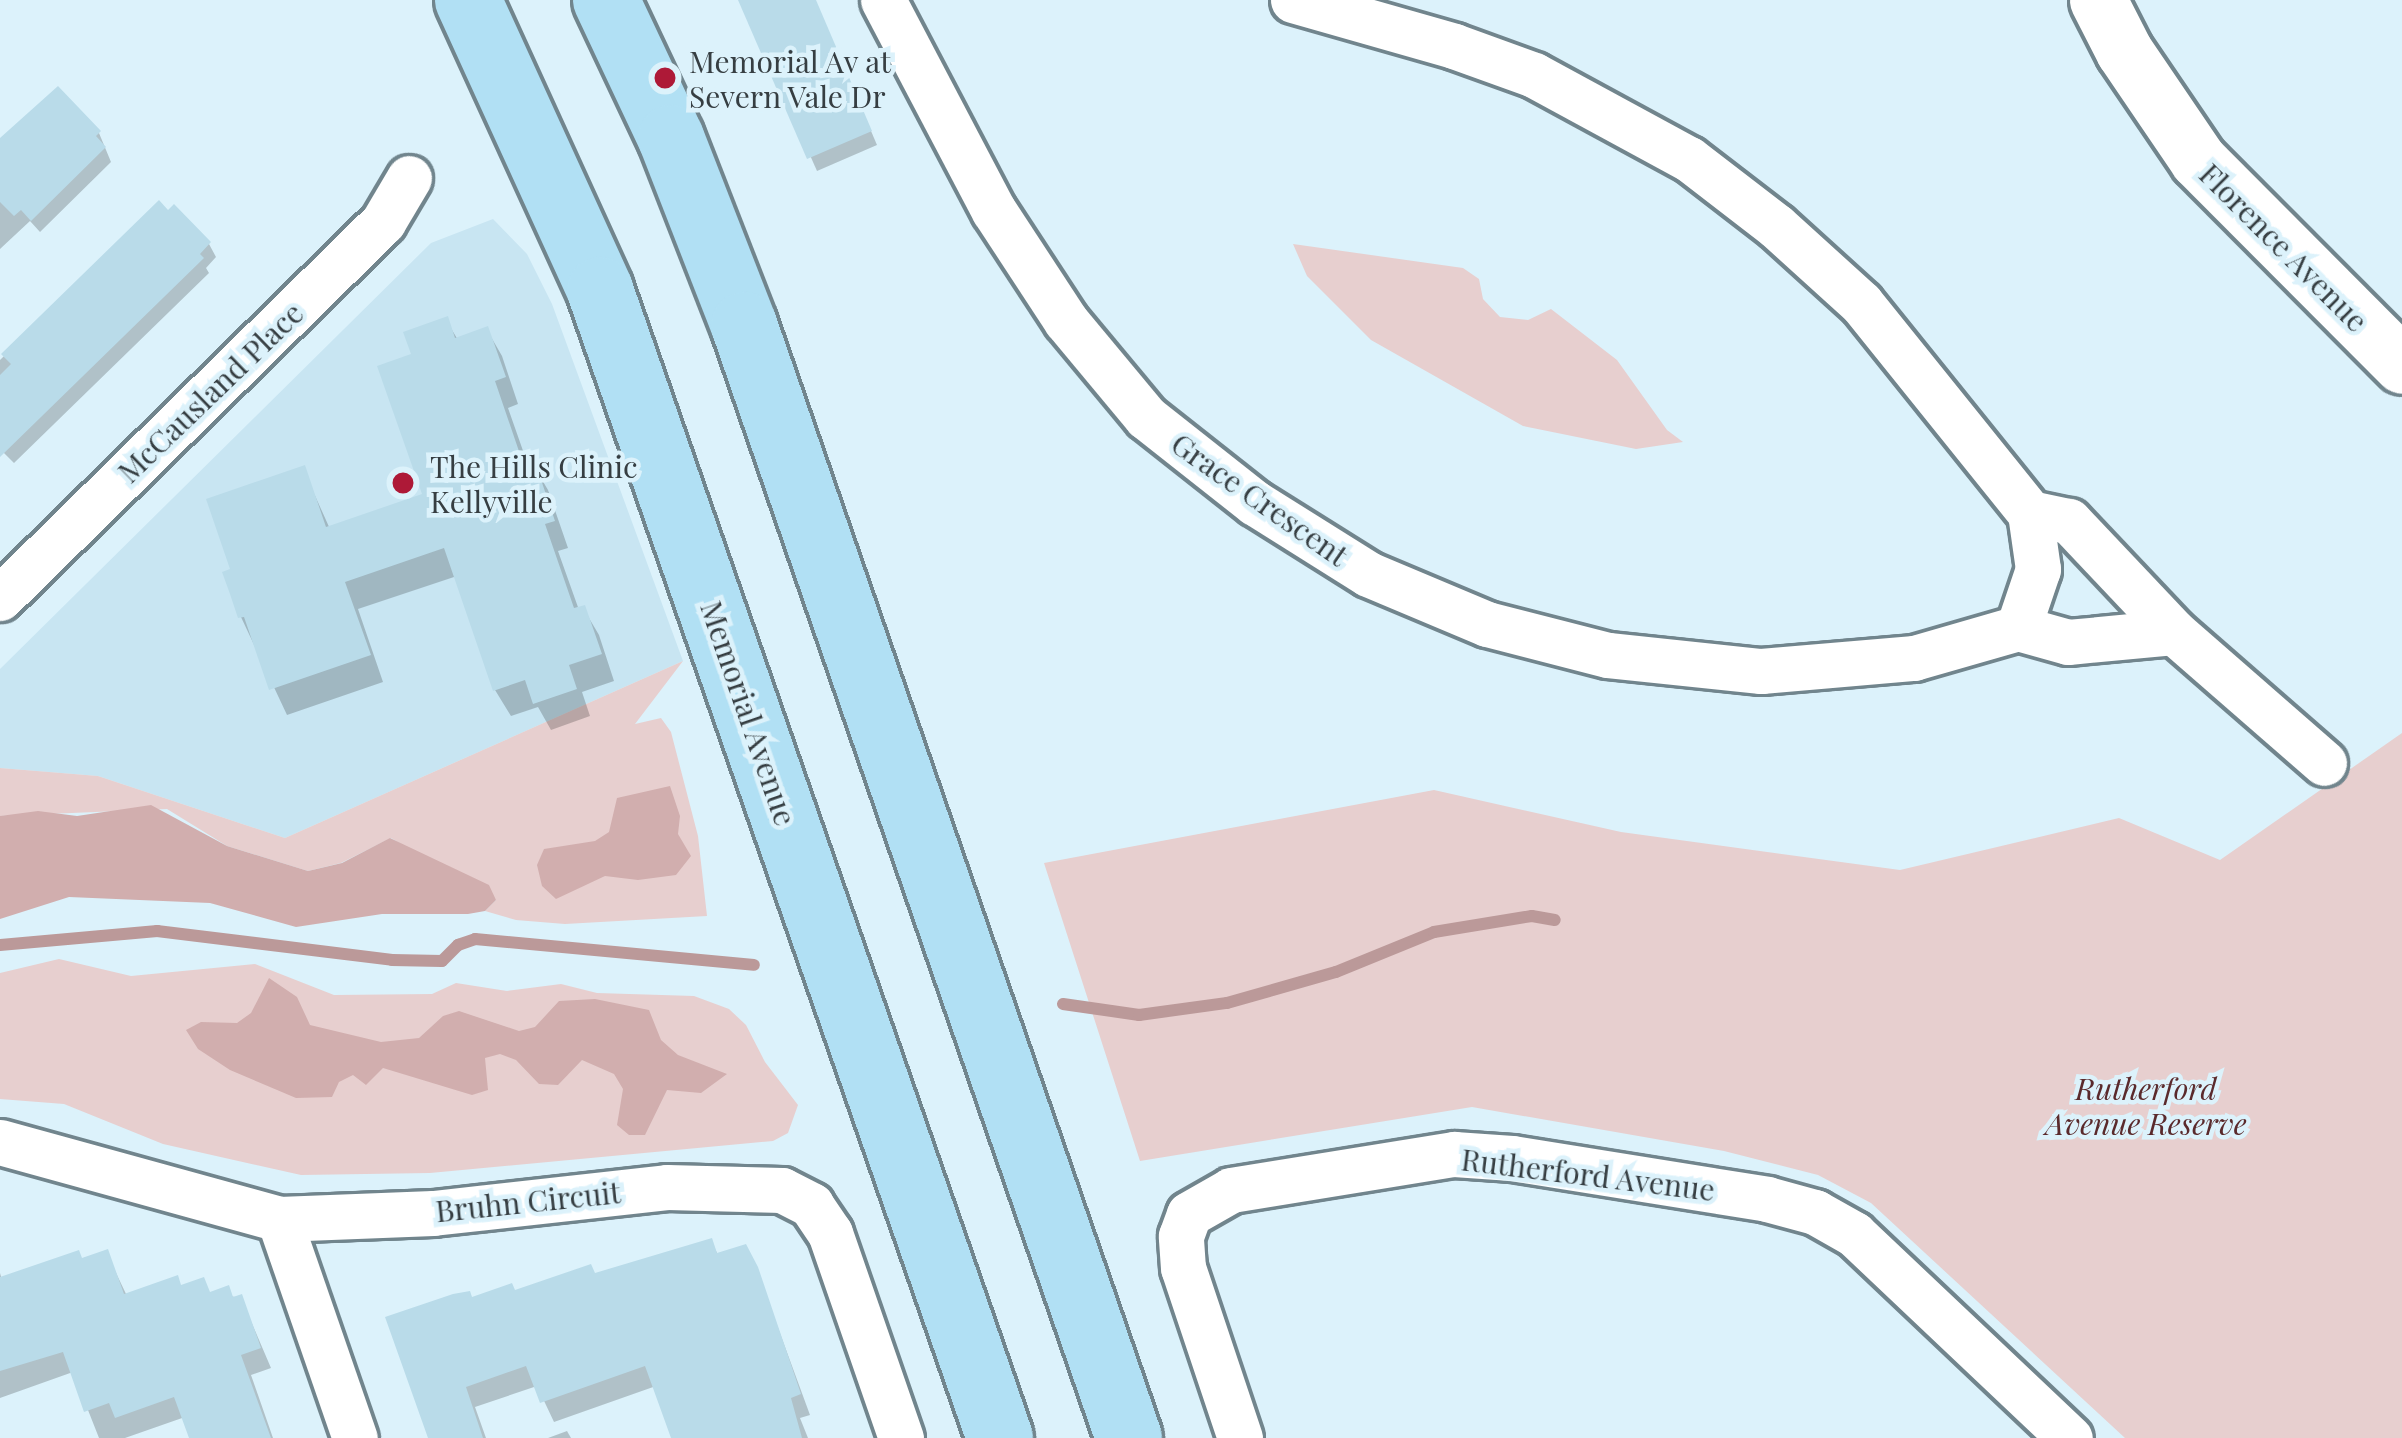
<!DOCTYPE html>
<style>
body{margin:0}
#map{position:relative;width:2402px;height:1438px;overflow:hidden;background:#dcf2fb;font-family:"Playfair Display",serif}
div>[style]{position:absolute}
.built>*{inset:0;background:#c8e5f2}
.green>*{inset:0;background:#e7cfcf}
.forest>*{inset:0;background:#d1aeae}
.shadow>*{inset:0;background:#0003}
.stream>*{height:12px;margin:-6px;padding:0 6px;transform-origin:6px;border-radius:6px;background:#b99}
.building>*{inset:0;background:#b9dbe9}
.roads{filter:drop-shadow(3px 0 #71858d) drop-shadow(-3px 0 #71858d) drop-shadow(0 3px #71858d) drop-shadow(0 -3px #71858d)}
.minor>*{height:45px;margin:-22.5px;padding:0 22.5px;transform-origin:22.5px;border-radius:22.5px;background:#fff}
.tertiary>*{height:57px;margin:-28.5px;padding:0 28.5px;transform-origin:28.5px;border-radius:28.5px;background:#fff}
.primary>*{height:66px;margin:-33px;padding:0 33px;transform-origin:33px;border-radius:33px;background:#b1e0f4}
.dots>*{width:33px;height:33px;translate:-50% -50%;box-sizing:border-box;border:6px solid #dcf2fb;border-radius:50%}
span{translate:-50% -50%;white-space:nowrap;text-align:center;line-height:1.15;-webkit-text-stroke:9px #dcf2fb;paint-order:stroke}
.poi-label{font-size:30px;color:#363e42}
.left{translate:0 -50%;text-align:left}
.street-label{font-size:30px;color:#363e42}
.park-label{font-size:30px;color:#5a2a2c;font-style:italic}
</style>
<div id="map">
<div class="built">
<i style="clip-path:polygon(493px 219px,527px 254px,552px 304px,683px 661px,285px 838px,98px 776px,0 768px,0 669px,431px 243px)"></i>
</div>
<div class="green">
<i style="clip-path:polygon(1293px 244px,1463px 268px,1479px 279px,1483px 299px,1500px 317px,1528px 320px,1551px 309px,1617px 360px,1667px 430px,1683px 442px,1636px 449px,1523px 426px,1371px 340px,1307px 276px)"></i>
<i style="clip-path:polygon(683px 661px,635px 724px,661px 718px,671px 732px,698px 836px,707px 916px,565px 924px,516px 920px,485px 911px,496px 900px,391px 838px,341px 863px,308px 871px,227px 846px,167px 809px,0 816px,0 768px,98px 776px,285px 838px)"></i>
<i style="clip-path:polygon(2402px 733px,2402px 1438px,2125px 1438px,1871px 1203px,1818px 1175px,1724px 1151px,1472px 1107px,1140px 1161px,1044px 863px,1434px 790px,1621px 832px,1900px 870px,2119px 818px,2220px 860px)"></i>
<i style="clip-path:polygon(59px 959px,131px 976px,255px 964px,334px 995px,432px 994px,456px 983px,507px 991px,561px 984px,597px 993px,694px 996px,729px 1009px,746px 1025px,765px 1062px,798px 1105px,788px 1133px,773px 1141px,430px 1173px,301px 1175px,163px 1144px,64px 1104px,0 1099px,0 973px)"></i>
</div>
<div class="forest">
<i style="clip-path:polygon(670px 786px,680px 816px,678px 834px,691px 856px,676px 875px,638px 880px,605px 876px,556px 899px,542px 886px,537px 865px,544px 849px,595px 841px,609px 832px,617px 798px)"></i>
<i style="clip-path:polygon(151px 805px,227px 846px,308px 871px,342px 863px,390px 838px,489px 885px,496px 900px,485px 911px,468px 914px,382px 914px,296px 927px,210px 903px,69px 897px,0 919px,0 816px,38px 811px,77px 816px)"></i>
<i style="clip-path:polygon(269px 978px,297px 997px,310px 1025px,381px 1042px,419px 1038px,443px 1016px,459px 1011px,519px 1031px,535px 1027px,559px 1001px,595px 999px,649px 1010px,661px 1040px,678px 1055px,727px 1074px,701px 1093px,667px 1090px,645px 1135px,629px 1135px,617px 1125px,623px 1089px,614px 1074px,582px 1060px,558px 1085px,539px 1084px,516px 1060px,500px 1054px,485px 1058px,488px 1090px,472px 1095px,383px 1068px,366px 1085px,353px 1075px,339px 1082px,332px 1097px,296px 1098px,230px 1070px,198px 1049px,186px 1030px,201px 1022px,237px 1023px,251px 1013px)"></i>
</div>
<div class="shadow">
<i style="clip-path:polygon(741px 0,815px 0,877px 145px,817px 171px)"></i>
<i style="clip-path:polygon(99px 133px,111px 162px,40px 232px,30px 221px,0 249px,0 143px)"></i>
<i style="clip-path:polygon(159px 204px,209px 244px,216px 257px,206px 268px,209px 273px,14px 463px,0 449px,0 360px)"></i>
<i style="clip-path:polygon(446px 320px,458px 340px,487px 330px,502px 356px,518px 404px,508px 408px,528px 465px,532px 463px,548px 490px,568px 548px,558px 551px,579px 610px,583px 608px,599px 635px,614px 681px,582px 692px,590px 716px,551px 730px,538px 707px,511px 716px,495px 690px,457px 576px,358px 609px,383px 682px,287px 715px,241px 617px,234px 571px,303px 469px,330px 529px,426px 496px,415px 356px)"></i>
<i style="clip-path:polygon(710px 1241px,719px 1256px,756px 1268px,810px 1415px,800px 1418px,808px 1438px,674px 1438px,656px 1386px,554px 1422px,537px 1386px,475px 1407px,486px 1438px,434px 1438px,472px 1301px,595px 1277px)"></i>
<i style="clip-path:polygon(106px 1252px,127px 1296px,182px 1288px,241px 1298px,271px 1368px,251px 1375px,273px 1438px,192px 1438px,185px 1417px,125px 1438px,99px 1438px,73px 1372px,0 1398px,0 1273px,2px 1280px)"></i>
<i style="clip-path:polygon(567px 1431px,571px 1438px,548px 1438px)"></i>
</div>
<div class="stream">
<i style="left:0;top:945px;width:158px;rotate:-5.1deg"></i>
<i style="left:157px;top:931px;width:237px;rotate:7deg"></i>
<i style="left:392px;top:960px;width:50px;rotate:1.1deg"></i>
<i style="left:442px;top:961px;width:23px;rotate:-45deg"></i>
<i style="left:458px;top:945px;width:18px;rotate:-19deg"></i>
<i style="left:475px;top:939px;width:280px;rotate:5.3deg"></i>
<i style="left:1063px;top:1004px;width:77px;rotate:8.2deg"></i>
<i style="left:1139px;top:1015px;width:89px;rotate:-7.8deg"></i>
<i style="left:1227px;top:1003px;width:113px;rotate:-15.9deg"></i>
<i style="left:1336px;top:972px;width:106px;rotate:-22.2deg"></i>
<i style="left:1434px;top:932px;width:99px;rotate:-9.3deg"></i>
<i style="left:1532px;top:916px;width:23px;rotate:10deg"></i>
</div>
<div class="building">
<i style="clip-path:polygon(738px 0,816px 0,872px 131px,807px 159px)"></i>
<i style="clip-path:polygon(58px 86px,101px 131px,96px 136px,106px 147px,31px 221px,21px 210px,14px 216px,0 202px,0 138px)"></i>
<i style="clip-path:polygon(159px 200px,168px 210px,174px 204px,211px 242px,200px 254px,204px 258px,0 457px,0 375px,11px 364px,1px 354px)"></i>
<i style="clip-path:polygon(448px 316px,455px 338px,488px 326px,506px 377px,495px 381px,523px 463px,534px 459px,555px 521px,545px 524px,574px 608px,585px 605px,602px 654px,569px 665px,577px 689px,533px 704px,525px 680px,493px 691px,444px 548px,345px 582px,371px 655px,269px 690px,244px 617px,238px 618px,230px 594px,222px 572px,230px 569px,206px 499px,305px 465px,326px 527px,422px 494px,377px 366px,411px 354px,403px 332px)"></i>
<i style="clip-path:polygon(712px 1238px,717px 1253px,746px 1244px,758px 1267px,801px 1394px,791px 1398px,802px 1438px,671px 1438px,645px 1366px,540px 1403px,526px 1366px,466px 1387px,483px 1438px,428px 1438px,385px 1317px,453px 1294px,470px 1291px,472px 1297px,512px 1283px,515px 1290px,591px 1264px,595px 1273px)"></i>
<i style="clip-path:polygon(108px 1249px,124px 1294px,178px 1275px,181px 1285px,204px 1277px,210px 1292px,229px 1285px,233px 1297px,242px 1294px,261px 1348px,241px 1355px,271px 1438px,189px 1438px,174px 1397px,115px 1418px,109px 1403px,84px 1412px,63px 1352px,0 1371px,0 1277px,79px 1250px,82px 1258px)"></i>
</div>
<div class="roads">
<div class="minor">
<i style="left:883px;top:0;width:238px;rotate:62.3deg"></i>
<i style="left:994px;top:211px;width:131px;rotate:56.8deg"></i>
<i style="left:1066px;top:321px;width:125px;rotate:50.2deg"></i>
<i style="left:1146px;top:417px;width:139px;rotate:38.3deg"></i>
<i style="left:1255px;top:503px;width:133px;rotate:32.1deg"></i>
<i style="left:1368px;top:574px;width:129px;rotate:22.8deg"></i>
<i style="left:1487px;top:624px;width:125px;rotate:14.4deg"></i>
<i style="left:1608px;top:655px;width:154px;rotate:6deg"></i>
<i style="left:1761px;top:671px;width:154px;rotate:-4.9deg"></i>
<i style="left:1914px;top:658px;width:108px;rotate:-16.1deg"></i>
<i style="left:2018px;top:628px;width:52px;rotate:15.6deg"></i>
<i style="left:2068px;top:642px;width:106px;rotate:-5.4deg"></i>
<i style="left:1293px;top:0;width:167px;rotate:15.9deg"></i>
<i style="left:1454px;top:46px;width:85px;rotate:19.9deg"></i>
<i style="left:1534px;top:75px;width:176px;rotate:28.5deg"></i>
<i style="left:1689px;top:159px;width:110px;rotate:37.6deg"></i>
<i style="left:1776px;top:226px;width:115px;rotate:42.2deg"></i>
<i style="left:1861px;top:303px;width:270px;rotate:51.2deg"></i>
<i style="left:2030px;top:513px;width:57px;rotate:81.9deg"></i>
<i style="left:2038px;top:569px;width:62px;rotate:108.7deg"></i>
<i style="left:2030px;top:513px;width:40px;rotate:12deg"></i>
<i style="left:2069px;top:521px;width:153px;rotate:46.6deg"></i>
<i style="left:2174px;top:632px;width:199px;rotate:41.1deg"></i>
<i style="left:0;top:598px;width:537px;rotate:-44.47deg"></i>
<i style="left:383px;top:222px;width:51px;rotate:-59.4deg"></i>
<i style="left:0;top:1142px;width:289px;rotate:15.4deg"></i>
<i style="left:279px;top:1219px;width:154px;rotate:-2.2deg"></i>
<i style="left:433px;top:1213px;width:235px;rotate:-6.3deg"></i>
<i style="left:667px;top:1187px;width:115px;rotate:1.5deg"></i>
<i style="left:782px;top:1190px;width:33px;rotate:27deg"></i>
<i style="left:811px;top:1205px;width:34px;rotate:56deg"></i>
<i style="left:830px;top:1233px;width:217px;rotate:70.9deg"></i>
<i style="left:279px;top:1219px;width:232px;rotate:70.9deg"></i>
<i style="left:1240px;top:1438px;width:179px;rotate:-108.5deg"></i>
<i style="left:1183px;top:1268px;width:32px;rotate:-94deg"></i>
<i style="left:1181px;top:1236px;width:23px;rotate:-70deg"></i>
<i style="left:1189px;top:1214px;width:48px;rotate:-29.7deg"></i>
<i style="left:1231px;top:1190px;width:226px;rotate:-9.2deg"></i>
<i style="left:1454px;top:1154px;width:58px;rotate:3.9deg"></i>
<i style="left:1512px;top:1158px;width:258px;rotate:9.1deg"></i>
<i style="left:1767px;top:1199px;width:50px;rotate:15.2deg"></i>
<i style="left:1815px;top:1212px;width:45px;rotate:29.4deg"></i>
<i style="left:1854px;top:1234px;width:297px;rotate:43.4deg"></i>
</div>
<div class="tertiary">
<i style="left:2098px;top:0;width:57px;rotate:63deg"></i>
<i style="left:2124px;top:51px;width:132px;rotate:55.8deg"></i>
<i style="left:2198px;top:160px;width:289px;rotate:45.1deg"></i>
</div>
<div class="primary">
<i style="left:468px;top:0;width:319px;rotate:65.5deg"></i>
<i style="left:600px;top:290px;width:1216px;rotate:70.79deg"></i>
<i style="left:606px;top:0;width:153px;rotate:64.8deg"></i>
<i style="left:671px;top:138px;width:201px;rotate:68.7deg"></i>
<i style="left:744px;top:325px;width:1178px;rotate:70.92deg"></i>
</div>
</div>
<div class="dots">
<i style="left:665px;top:78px;background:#ae1937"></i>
<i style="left:403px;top:483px;background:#ae1937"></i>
</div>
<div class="poi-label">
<span class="left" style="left:689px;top:78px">Memorial Av at<br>Severn Vale Dr</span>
<span class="left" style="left:430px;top:483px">The Hills Clinic<br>Kellyville</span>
</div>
<div class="street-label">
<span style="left:2284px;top:247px;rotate:45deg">Florence Avenue</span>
<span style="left:210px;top:392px;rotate:-44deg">McCausland Place</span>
<span style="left:1260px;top:499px;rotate:35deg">Grace Crescent</span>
<span style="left:749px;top:713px;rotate:71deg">Memorial Avenue</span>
<span style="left:1588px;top:1174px;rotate:7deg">Rutherford Avenue</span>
<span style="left:528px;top:1201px;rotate:-6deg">Bruhn Circuit</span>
</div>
<div class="park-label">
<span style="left:2146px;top:1105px">Rutherford<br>Avenue Reserve</span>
</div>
</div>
